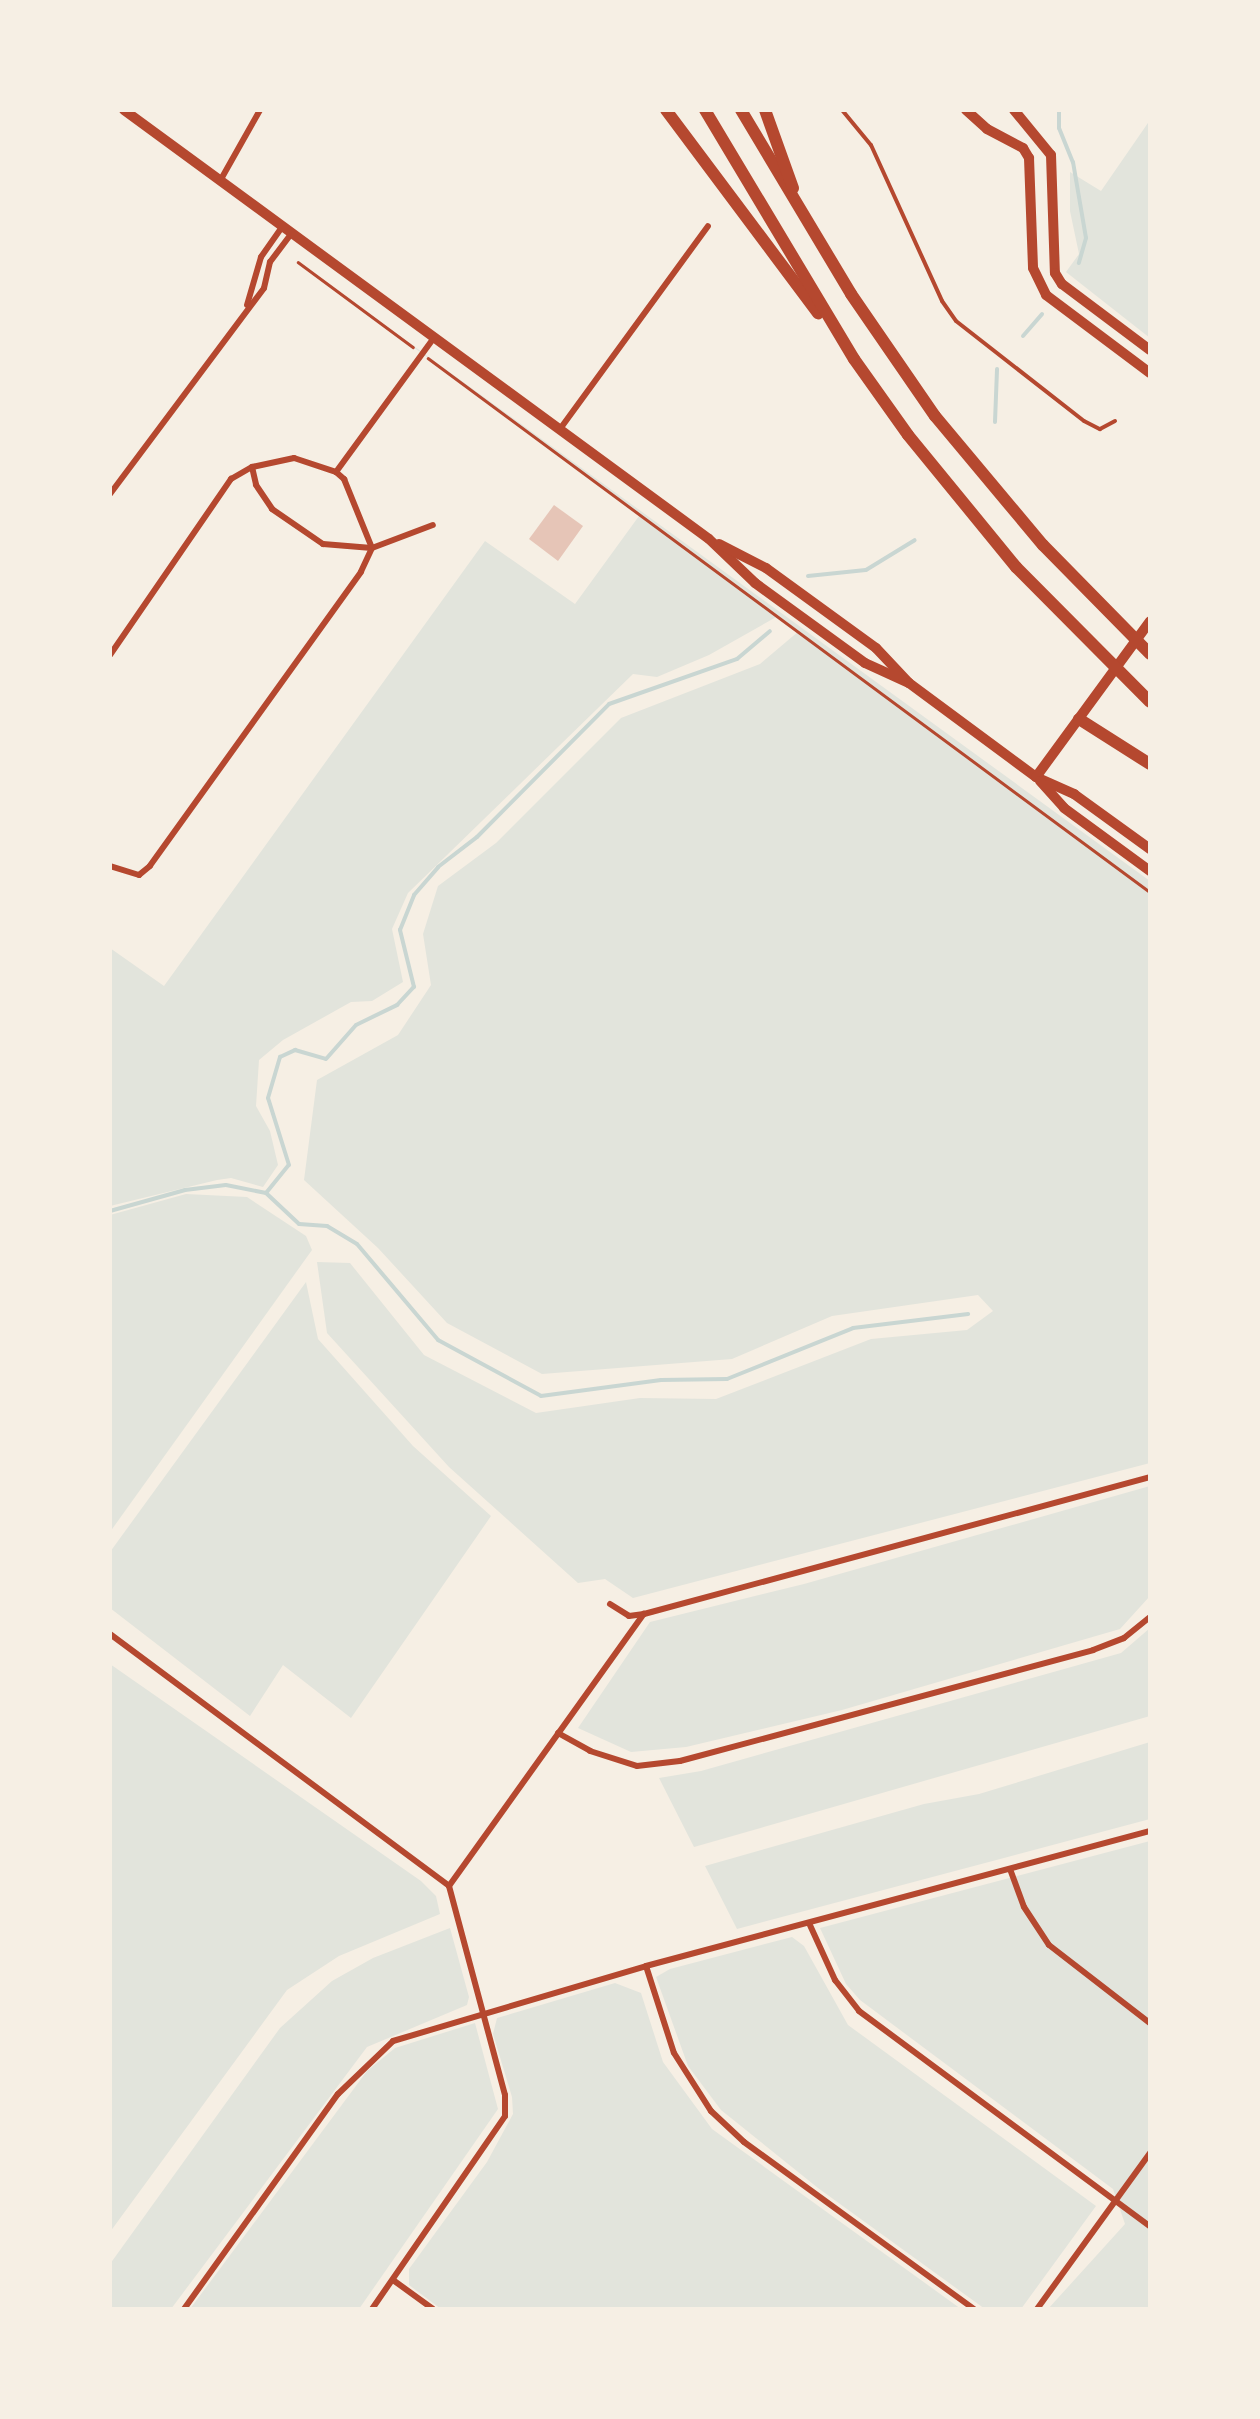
<!DOCTYPE html>
<style>
body{margin:0}
#map{position:relative;width:1260px;height:2419px;overflow:hidden;background:#f6efe4;font-family:"Roboto Condensed",sans-serif}
div>[style]{position:absolute}
.green>*{inset:0;background:#e2e4dc}
.stream>*{height:4px;margin:-2px;padding:0 2px;transform-origin:2px;border-radius:2px;background:#c9d6d2}
.building>*{inset:0;background:#e6c5b7}
.path>*{height:2.5px;margin:-1.25px;padding:0 1.25px;transform-origin:1.25px;border-radius:1.25px;background:#b5482f}
.service>*{height:4px;margin:-2px;padding:0 2px;transform-origin:2px;border-radius:2px;background:#b5482f}
.minor>*{height:6px;margin:-3px;padding:0 3px;transform-origin:3px;border-radius:3px;background:#b5482f}
.secondary>*{height:10px;margin:-5px;padding:0 5px;transform-origin:5px;border-radius:5px;background:#b5482f}
.motorway>*{height:12px;margin:-6px;padding:0 6px;transform-origin:6px;border-radius:6px;background:#b5482f}
span{translate:-50% -50%;white-space:nowrap;text-align:center;line-height:1.15;-webkit-text-stroke:10px #f6efe4;paint-order:stroke}
.frame{position:absolute;inset:0;border:112px solid #f6efe4;pointer-events:none}
</style>
<div id="map">
<div class="green">
<i style="clip-path:polygon(1150px 120px,1150px 338px,1066px 272px,1079px 254px,1070px 211px,1070px 172px,1101px 191px)"></i>
<i style="clip-path:polygon(298px 262px,1150px 881px,1150px 1463px,633px 1598px,605px 1579px,578px 1583px,449px 1467px,327px 1333px,317px 1262px,350px 1263px,424px 1355px,536px 1413px,640px 1398px,716px 1399px,871px 1339px,967px 1330px,993px 1311px,978px 1295px,832px 1316px,732px 1359px,542px 1374px,447px 1323px,378px 1248px,304px 1180px,317px 1080px,398px 1035px,431px 985px,423px 934px,438px 886px,496px 843px,621px 718px,760px 664px,799px 631px,778px 616px,709px 655px,657px 677px,633px 674px,408px 893px,392px 929px,403px 982px,372px 1001px,351px 1002px,283px 1040px,259px 1060px,256px 1106px,270px 1131px,278px 1165px,263px 1187px,231px 1178px,217px 1180px,110px 1206px,110px 948px,164px 986px,485px 541px,575px 604px,639px 516px,696px 556px)"></i>
<i style="clip-path:polygon(186px 1194px,247px 1197px,306px 1236px,312px 1250px,110px 1532px,110px 1215px)"></i>
<i style="clip-path:polygon(306px 1282px,318px 1339px,413px 1446px,491px 1516px,351px 1718px,283px 1665px,250px 1716px,110px 1608px,110px 1552px)"></i>
<i style="clip-path:polygon(1150px 1486px,1150px 1596px,1120px 1629px,842px 1710px,686px 1747px,631px 1752px,578px 1728px,650px 1622px,804px 1584px)"></i>
<i style="clip-path:polygon(1150px 1628px,1150px 1716px,694px 1847px,659px 1778px,701px 1771px,1121px 1653px)"></i>
<i style="clip-path:polygon(110px 1664px,421px 1881px,436px 1896px,440px 1914px,339px 1956px,287px 1990px,110px 2232px)"></i>
<i style="clip-path:polygon(1150px 1742px,1150px 1819px,737px 1929px,705px 1866px,924px 1804px,979px 1794px)"></i>
<i style="clip-path:polygon(1150px 1841px,1150px 2309px,1048px 2309px,1125px 2224px,1113px 2189px,860px 2000px,846px 1984px,820px 1928px)"></i>
<i style="clip-path:polygon(450px 1928px,469px 1997px,467px 2005px,367px 2047px,171px 2309px,110px 2309px,110px 2264px,280px 2028px,332px 1981px,373px 1958px)"></i>
<i style="clip-path:polygon(792px 1937px,804px 1946px,848px 2025px,1096px 2206px,1021px 2309px,985px 2309px,818px 2188px,721px 2110px,688px 2066px,656px 1977px,670px 1969px)"></i>
<i style="clip-path:polygon(615px 1983px,641px 1993px,663px 2062px,712px 2129px,961px 2309px,441px 2309px,409px 2285px,409px 2269px,487px 2162px,513px 2114px,512px 2097px,493px 2034px,497px 2018px)"></i>
<i style="clip-path:polygon(475px 2023px,498px 2109px,359px 2309px,190px 2309px,367px 2071px,395px 2048px)"></i>
</div>
<div class="stream">
<i style="left:1059px;top:110px;width:18px;rotate:90deg"></i>
<i style="left:1059px;top:128px;width:37px;rotate:68deg"></i>
<i style="left:1073px;top:162px;width:77px;rotate:80.3deg"></i>
<i style="left:1086px;top:238px;width:26px;rotate:106deg"></i>
<i style="left:1023px;top:336px;width:29px;rotate:-49deg"></i>
<i style="left:995px;top:422px;width:53px;rotate:-87.8deg"></i>
<i style="left:808px;top:576px;width:58px;rotate:-5.9deg"></i>
<i style="left:866px;top:570px;width:57px;rotate:-31.5deg"></i>
<i style="left:266px;top:1193px;width:36px;rotate:-51deg"></i>
<i style="left:289px;top:1165px;width:70px;rotate:-107.4deg"></i>
<i style="left:268px;top:1098px;width:43px;rotate:-73.7deg"></i>
<i style="left:280px;top:1057px;width:17px;rotate:-25deg"></i>
<i style="left:295px;top:1050px;width:32px;rotate:16deg"></i>
<i style="left:326px;top:1059px;width:45px;rotate:-48.6deg"></i>
<i style="left:356px;top:1025px;width:46px;rotate:-26deg"></i>
<i style="left:397px;top:1005px;width:25px;rotate:-47deg"></i>
<i style="left:414px;top:987px;width:59px;rotate:-103.8deg"></i>
<i style="left:400px;top:930px;width:38px;rotate:-68deg"></i>
<i style="left:414px;top:895px;width:37px;rotate:-49deg"></i>
<i style="left:438px;top:867px;width:49px;rotate:-37.6deg"></i>
<i style="left:477px;top:837px;width:187px;rotate:-45.2deg"></i>
<i style="left:609px;top:704px;width:136px;rotate:-19.4deg"></i>
<i style="left:737px;top:659px;width:43px;rotate:-40.3deg"></i>
<i style="left:110px;top:1211px;width:78px;rotate:-15.6deg"></i>
<i style="left:185px;top:1190px;width:41px;rotate:-7deg"></i>
<i style="left:226px;top:1185px;width:41px;rotate:11.3deg"></i>
<i style="left:266px;top:1193px;width:45px;rotate:43.2deg"></i>
<i style="left:299px;top:1224px;width:28px;rotate:4deg"></i>
<i style="left:327px;top:1226px;width:35px;rotate:31deg"></i>
<i style="left:357px;top:1244px;width:126px;rotate:49.8deg"></i>
<i style="left:438px;top:1340px;width:117px;rotate:28.5deg"></i>
<i style="left:541px;top:1396px;width:121px;rotate:-7.6deg"></i>
<i style="left:661px;top:1380px;width:66px;rotate:-0.9deg"></i>
<i style="left:727px;top:1379px;width:136px;rotate:-22deg"></i>
<i style="left:853px;top:1328px;width:116px;rotate:-6.9deg"></i>
</div>
<div class="building">
<i style="clip-path:polygon(554px 505px,583px 526px,558px 561px,529px 539px)"></i>
</div>
<div class="path">
<i style="left:298px;top:262px;width:143px;rotate:36.5deg"></i>
<i style="left:428px;top:358px;width:898px;rotate:36.49deg"></i>
</div>
<div class="service">
<i style="left:842px;top:110px;width:45px;rotate:50.4deg"></i>
<i style="left:871px;top:145px;width:171px;rotate:65.5deg"></i>
<i style="left:942px;top:301px;width:24px;rotate:55deg"></i>
<i style="left:956px;top:321px;width:162px;rotate:38deg"></i>
<i style="left:1084px;top:421px;width:18px;rotate:27deg"></i>
<i style="left:1100px;top:429px;width:17px;rotate:-28deg"></i>
</div>
<div class="minor">
<i style="left:220px;top:181px;width:81px;rotate:-60.6deg"></i>
<i style="left:247px;top:305px;width:50px;rotate:-73.7deg"></i>
<i style="left:261px;top:257px;width:37px;rotate:-55deg"></i>
<i style="left:560px;top:429px;width:251px;rotate:-53.9deg"></i>
<i style="left:252px;top:467px;width:18px;rotate:77deg"></i>
<i style="left:256px;top:485px;width:29px;rotate:56deg"></i>
<i style="left:272px;top:509px;width:62px;rotate:34.5deg"></i>
<i style="left:323px;top:544px;width:49px;rotate:4.7deg"></i>
<i style="left:372px;top:548px;width:65px;rotate:-20.7deg"></i>
<i style="left:336px;top:472px;width:165px;rotate:-53.9deg"></i>
<i style="left:110px;top:494px;width:257px;rotate:-53.2deg"></i>
<i style="left:264px;top:288px;width:27px;rotate:-77deg"></i>
<i style="left:270px;top:262px;width:35px;rotate:-53deg"></i>
<i style="left:110px;top:655px;width:214px;rotate:-55.5deg"></i>
<i style="left:231px;top:479px;width:24px;rotate:-30deg"></i>
<i style="left:252px;top:467px;width:43px;rotate:-12.1deg"></i>
<i style="left:294px;top:458px;width:44px;rotate:18.4deg"></i>
<i style="left:336px;top:472px;width:11px;rotate:41deg"></i>
<i style="left:344px;top:479px;width:74px;rotate:67.9deg"></i>
<i style="left:372px;top:548px;width:26px;rotate:115deg"></i>
<i style="left:361px;top:572px;width:362px;rotate:125.7deg"></i>
<i style="left:150px;top:866px;width:14px;rotate:141deg"></i>
<i style="left:139px;top:875px;width:30px;rotate:-163deg"></i>
<i style="left:610px;top:1604px;width:22px;rotate:32deg"></i>
<i style="left:629px;top:1616px;width:15px;rotate:-8deg"></i>
<i style="left:644px;top:1614px;width:524px;rotate:-15.15deg"></i>
<i style="left:110px;top:1634px;width:422px;rotate:36.6deg"></i>
<i style="left:558px;top:1733px;width:37px;rotate:29deg"></i>
<i style="left:590px;top:1751px;width:49px;rotate:17.7deg"></i>
<i style="left:637px;top:1766px;width:43px;rotate:-6.6deg"></i>
<i style="left:680px;top:1761px;width:428px;rotate:-15deg"></i>
<i style="left:1093px;top:1650px;width:33px;rotate:-21deg"></i>
<i style="left:1124px;top:1638px;width:33px;rotate:-39deg"></i>
<i style="left:1010px;top:1869px;width:40px;rotate:69.8deg"></i>
<i style="left:1024px;top:1907px;width:45px;rotate:56.7deg"></i>
<i style="left:1049px;top:1945px;width:128px;rotate:37.7deg"></i>
<i style="left:809px;top:1923px;width:63px;rotate:65.5deg"></i>
<i style="left:835px;top:1980px;width:39px;rotate:52deg"></i>
<i style="left:859px;top:2011px;width:362px;rotate:36.5deg"></i>
<i style="left:646px;top:1966px;width:91px;rotate:72.2deg"></i>
<i style="left:674px;top:2053px;width:69px;rotate:57.5deg"></i>
<i style="left:711px;top:2111px;width:45px;rotate:43.2deg"></i>
<i style="left:744px;top:2142px;width:284px;rotate:36deg"></i>
<i style="left:393px;top:2280px;width:49px;rotate:35.9deg"></i>
<i style="left:184px;top:2309px;width:264px;rotate:-54.4deg"></i>
<i style="left:338px;top:2094px;width:76px;rotate:-43.9deg"></i>
<i style="left:393px;top:2041px;width:264px;rotate:-16.5deg"></i>
<i style="left:646px;top:1966px;width:522px;rotate:-15deg"></i>
<i style="left:372px;top:2309px;width:234px;rotate:-55.4deg"></i>
<i style="left:505px;top:2116px;width:21px;rotate:-90deg"></i>
<i style="left:505px;top:2095px;width:216px;rotate:-105deg"></i>
<i style="left:449px;top:1886px;width:335px;rotate:-54.4deg"></i>
<i style="left:1037px;top:2309px;width:193px;rotate:-54.1deg"></i>
</div>
<div class="secondary">
<i style="left:124px;top:110px;width:725px;rotate:36.25deg"></i>
<i style="left:709px;top:539px;width:64px;rotate:43.7deg"></i>
<i style="left:755px;top:583px;width:136px;rotate:36deg"></i>
<i style="left:865px;top:663px;width:48px;rotate:24.4deg"></i>
<i style="left:966px;top:110px;width:28px;rotate:42deg"></i>
<i style="left:987px;top:129px;width:41px;rotate:27.8deg"></i>
<i style="left:1023px;top:148px;width:12px;rotate:59deg"></i>
<i style="left:1029px;top:158px;width:110px;rotate:87.9deg"></i>
<i style="left:1033px;top:268px;width:30px;rotate:64deg"></i>
<i style="left:1046px;top:295px;width:130px;rotate:36.9deg"></i>
<i style="left:1014px;top:110px;width:58px;rotate:50.6deg"></i>
<i style="left:1051px;top:155px;width:118px;rotate:88.1deg"></i>
<i style="left:1055px;top:273px;width:13px;rotate:58deg"></i>
<i style="left:1062px;top:284px;width:110px;rotate:36.9deg"></i>
<i style="left:719px;top:544px;width:53px;rotate:27.1deg"></i>
<i style="left:766px;top:568px;width:136px;rotate:36deg"></i>
<i style="left:876px;top:648px;width:48px;rotate:46.7deg"></i>
<i style="left:909px;top:683px;width:158px;rotate:36.5deg"></i>
<i style="left:1036px;top:777px;width:42px;rotate:24.1deg"></i>
<i style="left:1074px;top:794px;width:94px;rotate:35.9deg"></i>
<i style="left:1036px;top:777px;width:193px;rotate:-53.8deg"></i>
<i style="left:1040px;top:781px;width:36px;rotate:48deg"></i>
<i style="left:1064px;top:808px;width:107px;rotate:36.2deg"></i>
</div>
<div class="motorway">
<i style="left:666px;top:110px;width:254px;rotate:53.2deg"></i>
<i style="left:705px;top:110px;width:290px;rotate:59.1deg"></i>
<i style="left:854px;top:359px;width:93px;rotate:54.6deg"></i>
<i style="left:908px;top:435px;width:171px;rotate:50.7deg"></i>
<i style="left:1016px;top:567px;width:190px;rotate:45.2deg"></i>
<i style="left:741px;top:110px;width:214px;rotate:59.1deg"></i>
<i style="left:851px;top:294px;width:148px;rotate:55.5deg"></i>
<i style="left:935px;top:416px;width:168px;rotate:50.1deg"></i>
<i style="left:1043px;top:545px;width:153px;rotate:45.5deg"></i>
<i style="left:765px;top:110px;width:83px;rotate:70.3deg"></i>
<i style="left:1079px;top:719px;width:84px;rotate:32.4deg"></i>
</div>
<div class="frame"></div>
</div>
